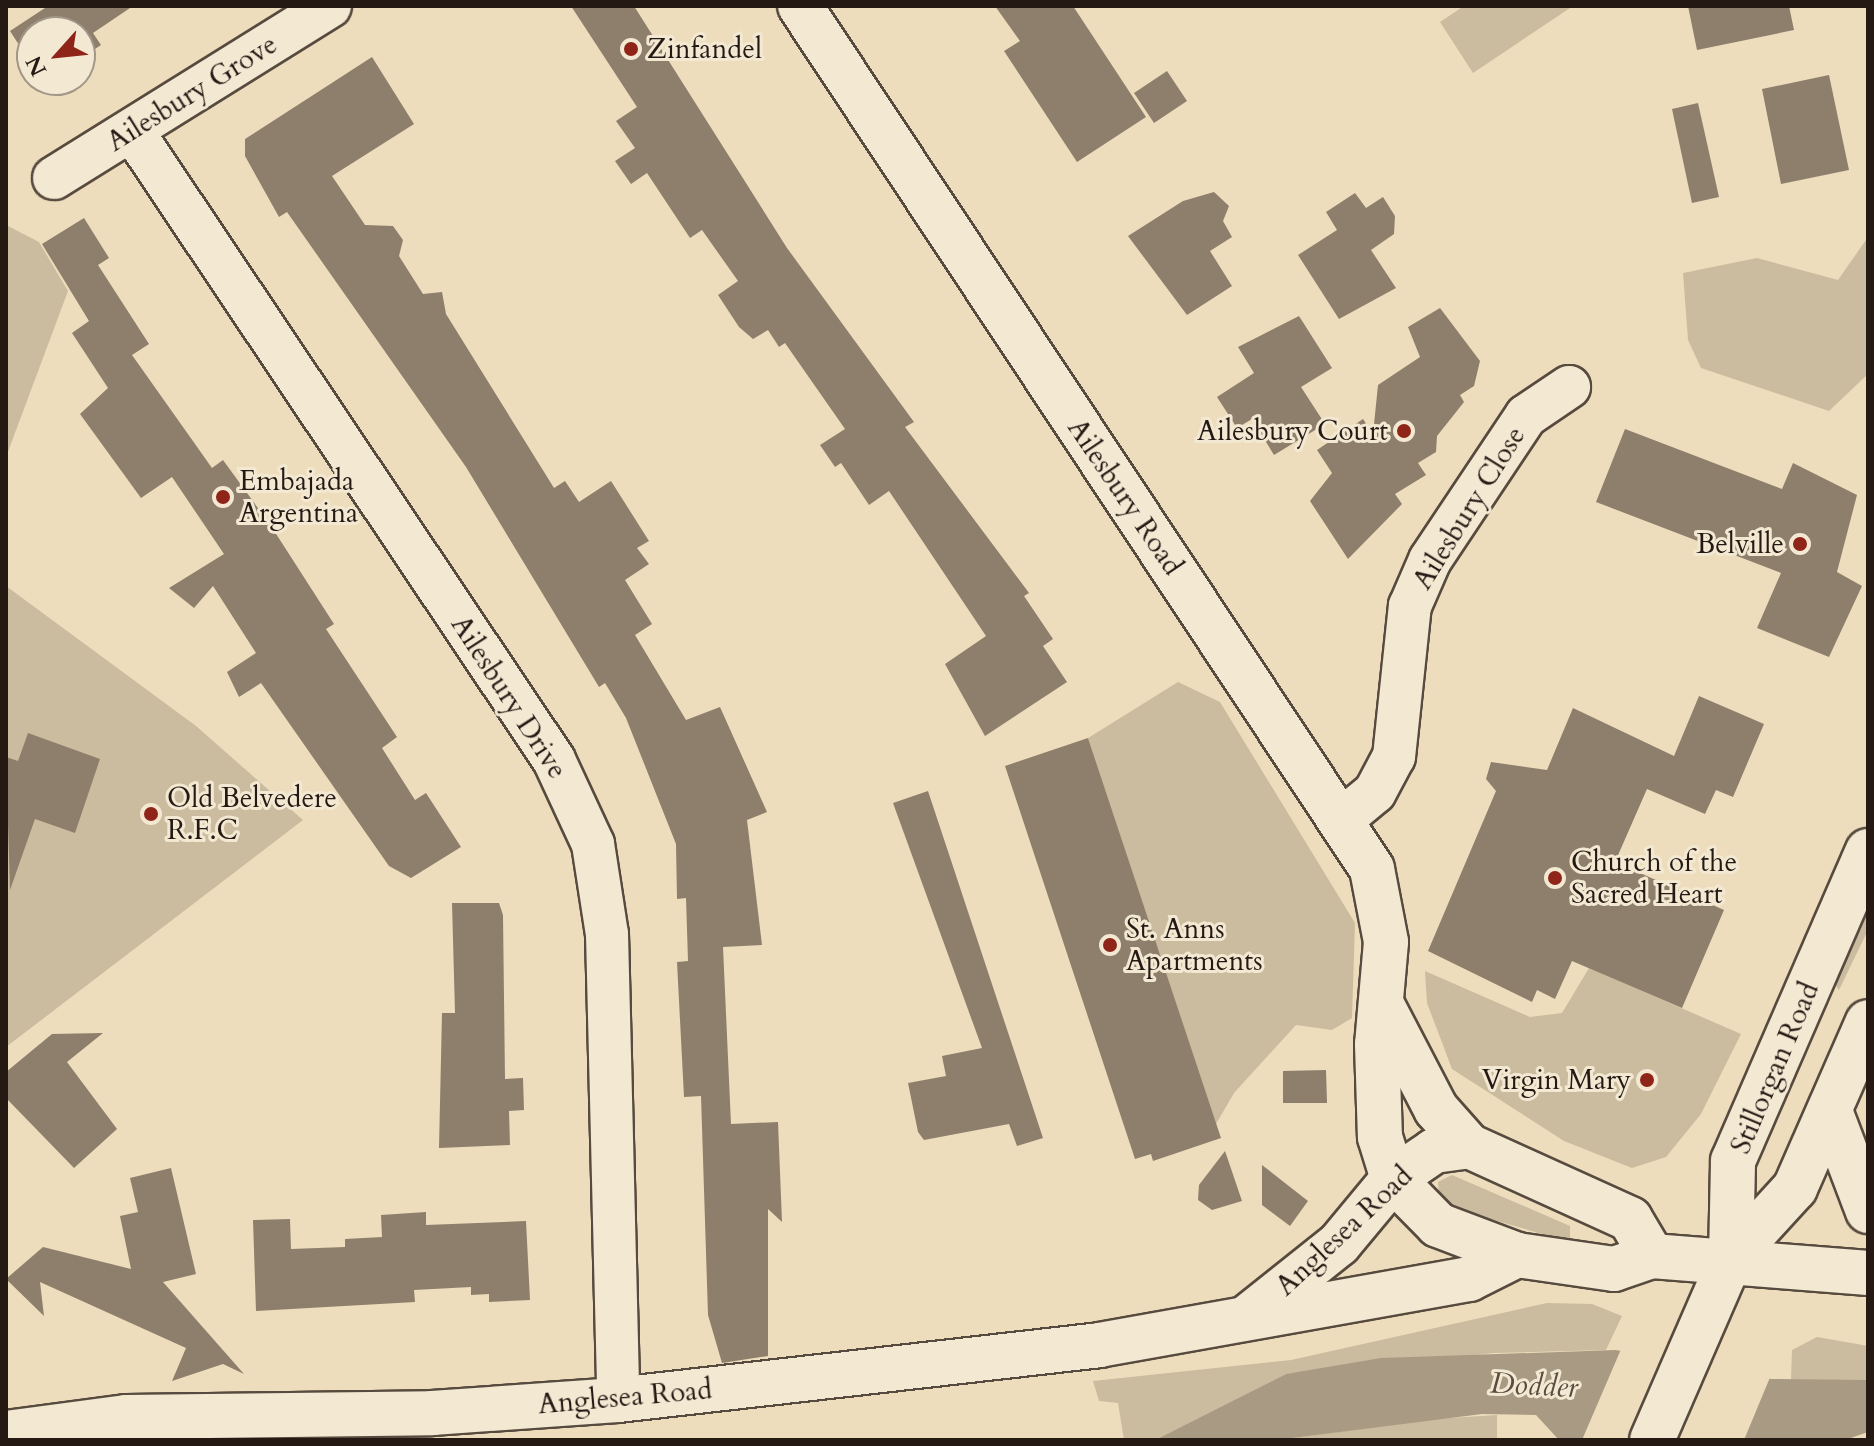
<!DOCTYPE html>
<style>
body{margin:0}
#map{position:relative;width:1874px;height:1446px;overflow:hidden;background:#edddbc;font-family:Cardo,serif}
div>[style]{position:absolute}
.green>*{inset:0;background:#cbbc9f}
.water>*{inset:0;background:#a99a83}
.pier>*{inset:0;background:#edddbc}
.building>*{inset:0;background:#8d7f6b}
.roads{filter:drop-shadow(2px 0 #574a3e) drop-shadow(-2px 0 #574a3e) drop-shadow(0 2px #574a3e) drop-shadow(0 -2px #574a3e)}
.street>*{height:42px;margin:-21px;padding:0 21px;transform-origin:21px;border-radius:21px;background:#f3e9d3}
.secondary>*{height:44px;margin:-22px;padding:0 22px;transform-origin:22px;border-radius:22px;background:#f3e9d3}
.dots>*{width:22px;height:22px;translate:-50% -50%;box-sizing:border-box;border:4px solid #f3e9d3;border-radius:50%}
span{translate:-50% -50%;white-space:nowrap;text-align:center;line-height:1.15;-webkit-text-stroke:6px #f3e9d3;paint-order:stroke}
.poi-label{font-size:28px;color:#251914}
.left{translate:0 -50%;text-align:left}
.right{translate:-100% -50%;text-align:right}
.street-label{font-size:28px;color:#251914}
.water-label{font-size:30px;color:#5a4d40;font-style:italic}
.frame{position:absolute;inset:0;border:8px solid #251914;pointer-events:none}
.north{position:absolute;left:16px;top:16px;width:80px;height:80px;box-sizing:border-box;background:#f3e9d3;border:2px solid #a19687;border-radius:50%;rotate:243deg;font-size:22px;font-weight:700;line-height:32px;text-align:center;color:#251914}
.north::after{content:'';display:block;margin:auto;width:28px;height:36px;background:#8f2418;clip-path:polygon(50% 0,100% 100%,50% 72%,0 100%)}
</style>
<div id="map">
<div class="green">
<i style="clip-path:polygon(1464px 6px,1573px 6px,1473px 73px,1440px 22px)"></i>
<i style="clip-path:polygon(6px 225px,39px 242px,68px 291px,6px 457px)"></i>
<i style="clip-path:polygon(1868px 237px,1868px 374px,1829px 411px,1701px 368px,1688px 340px,1683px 273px,1757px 258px,1838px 280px)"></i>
<i style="clip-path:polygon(6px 586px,196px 726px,303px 820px,6px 1047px)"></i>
<i style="clip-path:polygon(1178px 682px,1220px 702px,1355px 923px,1352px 1018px,1332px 1030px,1296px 1025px,1234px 1093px,1216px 1124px,1088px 738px)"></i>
<i style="clip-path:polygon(1868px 903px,1868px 930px,1839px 990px,1834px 983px)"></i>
<i style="clip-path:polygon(1589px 968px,1741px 1034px,1701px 1114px,1666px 1157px,1632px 1168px,1564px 1141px,1452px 1069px,1427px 1003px,1425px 971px,1530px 1017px,1562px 1013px)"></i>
<i style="clip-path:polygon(1452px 1175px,1570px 1226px,1570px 1242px,1459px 1210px,1439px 1194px,1438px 1182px)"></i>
<i style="clip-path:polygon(1547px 1303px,1592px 1304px,1622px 1316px,1606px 1350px,1494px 1353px,1286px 1374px,1155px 1440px,1124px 1440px,1118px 1403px,1099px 1401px,1093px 1381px,1291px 1360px)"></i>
<i style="clip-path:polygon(1817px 1337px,1868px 1346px,1868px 1380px,1791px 1380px,1792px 1350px)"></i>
<i style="clip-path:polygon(1497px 1415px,1497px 1440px,1278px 1440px,1434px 1419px)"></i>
</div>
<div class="water">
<i style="clip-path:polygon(1616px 1350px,1771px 1379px,1868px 1380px,1868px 1432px,1845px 1440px,1559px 1440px,1536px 1415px,1482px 1414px,1277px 1440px,1155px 1440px,1286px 1374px,1381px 1358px)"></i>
</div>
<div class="pier">
<i style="clip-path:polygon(1622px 1347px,1771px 1375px,1744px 1440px,1582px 1440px)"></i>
</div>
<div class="building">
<i style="clip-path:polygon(48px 6px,133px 6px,93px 33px,101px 45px,80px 59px,80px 32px,32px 32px,32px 65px,10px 31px)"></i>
<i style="clip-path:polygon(571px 6px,634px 6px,787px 248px,914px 422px,905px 427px,1029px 593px,1024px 596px,1053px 639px,1043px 646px,1067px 682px,985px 736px,945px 664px,986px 636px,889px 491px,869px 505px,841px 463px,835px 467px,820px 445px,845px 429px,785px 343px,779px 347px,768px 330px,753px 339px,739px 327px,718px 295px,738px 281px,702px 230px,690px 238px,647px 173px,631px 184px,615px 161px,635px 148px,616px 121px,637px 107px)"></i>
<i style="clip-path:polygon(995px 6px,1073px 6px,1146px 117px,1077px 162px,1004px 51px,1020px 41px)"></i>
<i style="clip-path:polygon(1688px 6px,1789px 6px,1794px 30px,1697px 50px)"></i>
<i style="clip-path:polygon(372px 57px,414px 124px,332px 176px,365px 225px,393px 226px,403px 240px,399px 256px,423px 294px,442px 292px,446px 314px,554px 488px,565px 481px,579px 502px,611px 481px,649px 541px,637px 548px,649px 564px,625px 580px,652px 624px,635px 635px,686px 720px,720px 707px,767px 812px,747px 820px,762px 945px,723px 947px,731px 1124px,778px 1122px,782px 1222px,768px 1209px,768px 1356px,722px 1363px,708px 1315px,701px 1096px,684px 1097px,677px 962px,688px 961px,686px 898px,677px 899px,676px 844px,626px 718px,605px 683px,599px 687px,466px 467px,287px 212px,279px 217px,245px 156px,245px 139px)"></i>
<i style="clip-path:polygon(1167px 71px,1187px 101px,1154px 123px,1134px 93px)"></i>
<i style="clip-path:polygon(1829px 75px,1849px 170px,1781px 184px,1762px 89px)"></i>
<i style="clip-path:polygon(1698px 103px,1719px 197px,1692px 203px,1672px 109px)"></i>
<i style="clip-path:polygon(1214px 192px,1229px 206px,1223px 221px,1232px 237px,1210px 251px,1232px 286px,1187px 315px,1128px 236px,1183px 201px)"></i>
<i style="clip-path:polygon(1355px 193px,1366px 208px,1383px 197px,1395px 216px,1394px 234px,1371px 250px,1396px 288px,1339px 319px,1298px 255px,1337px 230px,1326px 212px)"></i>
<i style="clip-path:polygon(84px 218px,109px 258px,98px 265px,149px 344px,132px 355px,212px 468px,223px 460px,271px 526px,334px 624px,326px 629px,397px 737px,382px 748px,415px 800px,426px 793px,461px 847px,411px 878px,389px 866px,261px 683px,239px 697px,227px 672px,256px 653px,213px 586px,194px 608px,169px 588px,224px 554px,172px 477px,141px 498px,80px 414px,108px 388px,72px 333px,89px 321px,42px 244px)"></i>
<i style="clip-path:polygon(1440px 308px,1480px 361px,1474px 386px,1460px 395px,1464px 402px,1437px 436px,1436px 452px,1418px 463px,1426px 475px,1395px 494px,1402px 504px,1348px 559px,1310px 501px,1332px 473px,1317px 450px,1363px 419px,1373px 434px,1378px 385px,1420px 357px,1408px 327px)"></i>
<i style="clip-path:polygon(1299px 316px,1332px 368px,1301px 387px,1325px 424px,1274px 455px,1252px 419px,1237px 428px,1217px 397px,1254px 373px,1238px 347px)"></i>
<i style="clip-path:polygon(1625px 429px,1782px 489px,1793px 463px,1857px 495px,1837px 572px,1862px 586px,1829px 657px,1757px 628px,1781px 573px,1596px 502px)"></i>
<i style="clip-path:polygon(1699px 696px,1764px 724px,1733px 797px,1716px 790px,1705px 814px,1647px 789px,1615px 862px,1724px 910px,1682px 1008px,1572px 961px,1555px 999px,1537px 990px,1532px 1002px,1428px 951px,1496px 791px,1486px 779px,1491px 762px,1547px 770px,1573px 708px,1674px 756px)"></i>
<i style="clip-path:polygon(28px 733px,100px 759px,75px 833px,35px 819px,10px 890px,6px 757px,18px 761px)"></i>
<i style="clip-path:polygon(1088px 738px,1221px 1138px,1153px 1161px,1151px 1154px,1135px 1159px,1005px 766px)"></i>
<i style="clip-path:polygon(928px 791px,1043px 1138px,1017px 1146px,1009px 1124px,924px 1140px,918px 1132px,908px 1083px,946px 1076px,942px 1056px,982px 1048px,893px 803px)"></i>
<i style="clip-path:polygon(452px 903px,499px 903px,503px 915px,505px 1079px,523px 1078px,524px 1110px,509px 1111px,510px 1145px,439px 1148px,442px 1013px,455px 1013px)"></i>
<i style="clip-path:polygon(103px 1033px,67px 1062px,117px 1129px,74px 1168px,6px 1098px,6px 1072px,52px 1034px)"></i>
<i style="clip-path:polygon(1326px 1070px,1327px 1103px,1283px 1103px,1283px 1071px)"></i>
<i style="clip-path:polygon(1225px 1151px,1242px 1201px,1212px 1210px,1198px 1200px,1199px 1185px)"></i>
<i style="clip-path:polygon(1262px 1165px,1308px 1201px,1290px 1226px,1262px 1205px)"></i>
<i style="clip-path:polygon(171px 1168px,196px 1274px,163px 1282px,244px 1374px,223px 1364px,172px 1381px,186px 1348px,40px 1282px,44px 1316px,6px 1279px,43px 1247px,131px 1269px,120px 1216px,138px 1212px,130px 1178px)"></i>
<i style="clip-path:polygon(426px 1212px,426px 1225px,526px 1221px,530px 1300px,489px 1302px,489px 1294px,471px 1295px,471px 1287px,414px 1290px,415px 1302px,256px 1311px,253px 1220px,290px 1219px,291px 1249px,345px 1247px,345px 1239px,382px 1237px,381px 1215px)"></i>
</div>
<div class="roads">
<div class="street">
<i style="left:133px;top:132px;width:756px;rotate:56.16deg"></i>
<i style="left:554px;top:760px;width:93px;rotate:65.1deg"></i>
<i style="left:593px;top:844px;width:91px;rotate:81.2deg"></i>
<i style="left:607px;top:934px;width:466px;rotate:88.6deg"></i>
<i style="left:54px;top:178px;width:325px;rotate:-31.9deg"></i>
<i style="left:1340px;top:821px;width:45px;rotate:-39.6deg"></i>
<i style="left:1375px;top:792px;width:40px;rotate:-62deg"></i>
<i style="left:1394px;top:757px;width:152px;rotate:-84deg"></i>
<i style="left:1410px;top:606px;width:50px;rotate:-66.5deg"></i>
<i style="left:1430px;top:560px;width:173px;rotate:-56.3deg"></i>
<i style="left:1526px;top:416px;width:52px;rotate:-34deg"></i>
</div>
<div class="secondary">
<i style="left:800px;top:6px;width:1035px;rotate:56.46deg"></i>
<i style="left:1372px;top:869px;width:74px;rotate:79.1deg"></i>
<i style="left:1386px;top:942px;width:102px;rotate:95deg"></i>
<i style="left:1377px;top:1044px;width:93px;rotate:88.2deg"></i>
<i style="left:1380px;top:1137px;width:44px;rotate:72.8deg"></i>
<i style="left:1393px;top:1179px;width:64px;rotate:45.6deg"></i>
<i style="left:1438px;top:1225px;width:85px;rotate:20.8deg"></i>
<i style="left:1384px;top:1009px;width:113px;rotate:62.5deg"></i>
<i style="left:1436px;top:1109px;width:50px;rotate:48.3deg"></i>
<i style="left:1830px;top:1111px;width:107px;rotate:69.2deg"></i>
<i style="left:1731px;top:1258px;width:97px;rotate:-88.8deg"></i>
<i style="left:1733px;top:1161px;width:338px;rotate:-66.5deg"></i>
<i style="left:1250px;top:1315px;width:114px;rotate:-38.6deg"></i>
<i style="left:1339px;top:1244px;width:85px;rotate:-50.3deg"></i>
<i style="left:1393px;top:1179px;width:50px;rotate:-34.3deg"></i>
<i style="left:1434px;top:1151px;width:35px;rotate:-8deg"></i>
<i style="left:1469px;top:1146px;width:177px;rotate:24.4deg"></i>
<i style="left:1630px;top:1219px;width:43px;rotate:59.3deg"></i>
<i style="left:6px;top:1433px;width:121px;rotate:-7.6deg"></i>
<i style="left:126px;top:1417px;width:306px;rotate:-0.7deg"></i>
<i style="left:432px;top:1413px;width:186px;rotate:-4deg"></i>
<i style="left:618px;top:1400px;width:484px;rotate:-6.5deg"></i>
<i style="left:1099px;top:1345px;width:376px;rotate:-10.1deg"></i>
<i style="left:1469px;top:1279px;width:54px;rotate:-26.6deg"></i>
<i style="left:1517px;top:1255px;width:98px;rotate:8.2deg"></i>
<i style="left:1614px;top:1269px;width:40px;rotate:-18.9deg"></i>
<i style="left:1652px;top:1256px;width:217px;rotate:4.5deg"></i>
<i style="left:1652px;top:1440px;width:198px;rotate:-66.5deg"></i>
<i style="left:1731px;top:1258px;width:95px;rotate:-47.6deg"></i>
<i style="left:1795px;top:1188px;width:181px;rotate:-66.3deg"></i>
</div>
</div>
<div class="dots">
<i style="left:631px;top:49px;background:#8f2418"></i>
<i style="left:1404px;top:431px;background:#8f2418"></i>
<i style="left:223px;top:497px;background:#8f2418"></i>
<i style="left:1800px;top:544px;background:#8f2418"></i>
<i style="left:151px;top:814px;background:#8f2418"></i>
<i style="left:1555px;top:878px;background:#8f2418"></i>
<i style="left:1110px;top:945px;background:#8f2418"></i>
<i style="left:1647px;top:1080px;background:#8f2418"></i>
</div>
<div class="poi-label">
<span class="left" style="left:647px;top:49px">Zinfandel</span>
<span class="right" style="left:1388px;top:431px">Ailesbury Court</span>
<span class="left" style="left:239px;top:497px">Embajada<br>Argentina</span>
<span class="right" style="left:1784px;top:544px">Belville</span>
<span class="left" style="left:167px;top:814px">Old Belvedere<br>R.F.C</span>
<span class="left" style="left:1571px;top:878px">Church of the<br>Sacred Heart</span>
<span class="left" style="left:1126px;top:945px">St. Anns<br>Apartments</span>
<span class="right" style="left:1631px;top:1080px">Virgin Mary</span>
</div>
<div class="street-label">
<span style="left:192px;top:93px;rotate:-32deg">Ailesbury Grove</span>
<span style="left:1125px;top:497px;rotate:56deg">Ailesbury Road</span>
<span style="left:1469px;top:508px;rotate:-58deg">Ailesbury Close</span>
<span style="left:509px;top:697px;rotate:57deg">Ailesbury Drive</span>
<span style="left:1775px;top:1068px;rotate:-67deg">Stillorgan Road</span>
<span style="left:1344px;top:1231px;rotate:-43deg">Anglesea Road</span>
<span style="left:625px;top:1397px;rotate:-5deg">Anglesea Road</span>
</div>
<div class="water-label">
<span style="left:1534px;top:1386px;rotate:3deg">Dodder</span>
</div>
<div class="frame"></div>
<div class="north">N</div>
</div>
